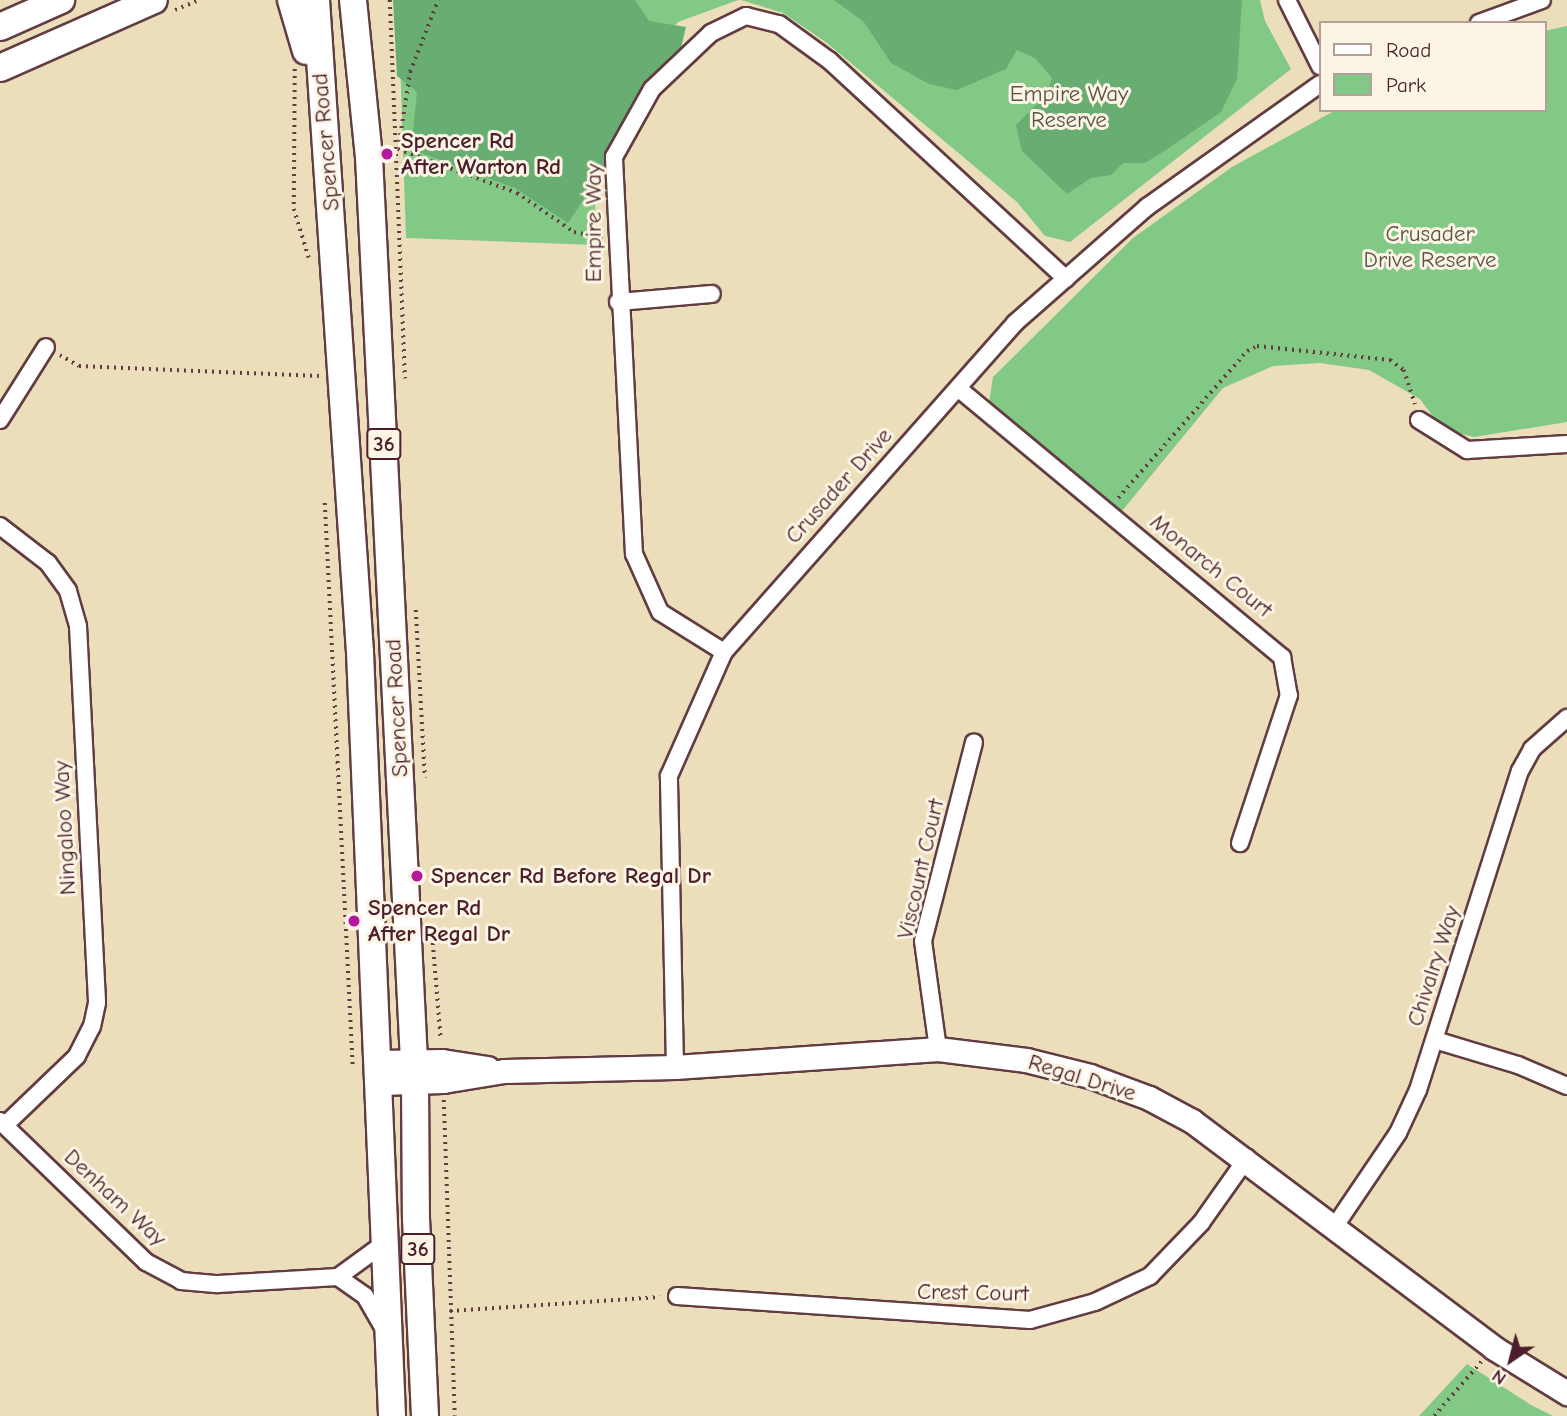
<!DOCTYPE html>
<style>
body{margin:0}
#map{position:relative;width:1567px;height:1416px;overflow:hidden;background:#ecdebb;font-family:"Comic Neue",sans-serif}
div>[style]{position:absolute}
.green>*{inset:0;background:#81c985}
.forest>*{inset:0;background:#68ad72}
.path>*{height:3.5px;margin-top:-1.75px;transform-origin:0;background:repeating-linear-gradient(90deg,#623c41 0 2px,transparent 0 7px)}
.roads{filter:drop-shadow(2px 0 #623c41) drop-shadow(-2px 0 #623c41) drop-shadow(0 2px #623c41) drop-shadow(0 -2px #623c41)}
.street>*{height:16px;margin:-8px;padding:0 8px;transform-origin:8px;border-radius:8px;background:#fff}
.secondary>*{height:23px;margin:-11.5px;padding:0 11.5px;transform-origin:11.5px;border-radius:11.5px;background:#fff}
.primary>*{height:26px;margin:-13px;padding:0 13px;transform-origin:13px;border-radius:13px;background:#fff}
.dots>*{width:19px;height:19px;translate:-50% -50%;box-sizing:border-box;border:4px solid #fcf5e5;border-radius:50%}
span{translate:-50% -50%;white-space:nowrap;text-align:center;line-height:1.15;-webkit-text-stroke:6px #fcf5e5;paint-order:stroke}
.shield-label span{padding:2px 5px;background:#fcf5e5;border:2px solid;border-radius:5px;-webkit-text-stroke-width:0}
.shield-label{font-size:21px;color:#4a1f2b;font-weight:700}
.park-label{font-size:23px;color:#5a5246}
.poi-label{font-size:23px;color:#4a1f2b;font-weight:700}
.left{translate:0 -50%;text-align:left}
.street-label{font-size:23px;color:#4a1f2b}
.legend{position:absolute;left:1319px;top:21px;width:228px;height:91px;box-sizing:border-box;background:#fcf5e5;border:2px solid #b59f9b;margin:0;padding:9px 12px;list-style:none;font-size:21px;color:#4a1f2b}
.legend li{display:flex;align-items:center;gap:14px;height:35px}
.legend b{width:35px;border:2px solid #b59f9b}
.north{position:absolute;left:1476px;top:1325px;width:70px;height:70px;-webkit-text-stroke:5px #fcf5e5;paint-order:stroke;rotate:215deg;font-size:19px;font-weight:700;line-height:28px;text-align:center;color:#4a1f2b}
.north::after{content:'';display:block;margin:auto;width:24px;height:32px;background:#4a1f2b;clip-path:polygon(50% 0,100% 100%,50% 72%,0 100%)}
</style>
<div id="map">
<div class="green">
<i style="clip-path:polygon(398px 0,738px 0,678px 22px,620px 84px,594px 141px,596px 245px,406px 238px)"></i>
<i style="clip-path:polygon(741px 0,1260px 0,1265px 21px,1291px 69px,1070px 242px,1045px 236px,1017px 202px,827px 43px,783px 13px)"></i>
<i style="clip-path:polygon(1567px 26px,1567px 422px,1474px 437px,1442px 429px,1420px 399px,1369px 370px,1320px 363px,1273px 366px,1223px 388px,1117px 517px,1011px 433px,989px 403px,993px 377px,1133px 238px,1232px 167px,1336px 110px,1544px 110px,1544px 31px)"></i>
<i style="clip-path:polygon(1467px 1364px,1531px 1405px,1553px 1416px,1419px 1416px)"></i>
</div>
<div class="forest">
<i style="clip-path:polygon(393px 0,635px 0,649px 21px,686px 27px,679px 56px,568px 223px,515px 188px,411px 149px,417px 92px,397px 76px)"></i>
<i style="clip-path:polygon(834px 0,1242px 0,1237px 79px,1221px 112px,1169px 148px,1145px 163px,1123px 163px,1111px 175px,1091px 178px,1067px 194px,1022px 151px,1016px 125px,1047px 94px,1052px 78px,1035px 58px,1017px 50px,1006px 69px,957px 90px,929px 84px,891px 63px,864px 22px)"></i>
</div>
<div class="path">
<i style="left:390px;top:0;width:379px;rotate:87.7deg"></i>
<i style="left:175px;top:10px;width:26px;rotate:-23deg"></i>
<i style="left:295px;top:69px;width:140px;rotate:90.4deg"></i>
<i style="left:294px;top:209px;width:51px;rotate:73deg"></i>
<i style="left:399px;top:142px;width:71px;rotate:-81.1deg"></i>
<i style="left:410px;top:72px;width:77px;rotate:-68.7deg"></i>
<i style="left:398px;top:149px;width:127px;rotate:20.3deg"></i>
<i style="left:517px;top:193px;width:69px;rotate:34.4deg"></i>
<i style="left:574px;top:232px;width:30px;rotate:12deg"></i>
<i style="left:60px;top:355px;width:22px;rotate:30deg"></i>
<i style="left:79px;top:366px;width:240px;rotate:2.4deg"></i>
<i style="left:1118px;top:498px;width:196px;rotate:-48.7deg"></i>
<i style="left:1247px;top:351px;width:11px;rotate:-27deg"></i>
<i style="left:1257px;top:346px;width:134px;rotate:6deg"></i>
<i style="left:1390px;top:360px;width:17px;rotate:36deg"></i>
<i style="left:1404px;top:370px;width:36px;rotate:72deg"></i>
<i style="left:325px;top:503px;width:566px;rotate:87.16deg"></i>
<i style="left:416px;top:610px;width:168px;rotate:86.9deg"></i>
<i style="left:433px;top:943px;width:97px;rotate:85.3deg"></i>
<i style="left:444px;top:1100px;width:316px;rotate:88deg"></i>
<i style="left:450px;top:1311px;width:210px;rotate:-3.8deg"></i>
<i style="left:1434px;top:1416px;width:72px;rotate:-49deg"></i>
</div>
<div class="roads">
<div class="street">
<i style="left:1287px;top:0;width:74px;rotate:63.4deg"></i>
<i style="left:1479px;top:23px;width:67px;rotate:-20.1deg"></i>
<i style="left:618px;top:302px;width:94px;rotate:-4.9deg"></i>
<i style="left:959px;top:389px;width:420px;rotate:39.7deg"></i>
<i style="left:1282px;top:657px;width:39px;rotate:80deg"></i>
<i style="left:1289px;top:695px;width:156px;rotate:108.3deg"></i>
<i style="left:0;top:420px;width:86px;rotate:-57.8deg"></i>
<i style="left:1419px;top:420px;width:57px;rotate:32deg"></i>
<i style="left:1467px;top:450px;width:100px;rotate:-3.4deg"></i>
<i style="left:0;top:526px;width:61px;rotate:37.6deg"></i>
<i style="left:48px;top:563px;width:34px;rotate:54deg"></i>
<i style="left:68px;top:591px;width:36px;rotate:74deg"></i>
<i style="left:78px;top:626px;width:377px;rotate:87.1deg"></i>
<i style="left:97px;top:1003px;width:24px;rotate:102deg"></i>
<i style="left:92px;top:1026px;width:34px;rotate:117deg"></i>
<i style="left:77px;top:1056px;width:100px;rotate:136.2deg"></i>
<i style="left:724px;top:652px;width:75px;rotate:-148deg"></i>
<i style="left:660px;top:612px;width:64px;rotate:-114.1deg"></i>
<i style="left:634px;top:554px;width:398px;rotate:-92.9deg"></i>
<i style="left:614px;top:157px;width:78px;rotate:-60.8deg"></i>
<i style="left:652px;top:89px;width:81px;rotate:-43.5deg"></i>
<i style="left:711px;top:33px;width:39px;rotate:-26deg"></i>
<i style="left:746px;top:16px;width:34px;rotate:14deg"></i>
<i style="left:779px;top:24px;width:63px;rotate:36deg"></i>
<i style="left:830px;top:61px;width:321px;rotate:42.7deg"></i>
<i style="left:1435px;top:1040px;width:87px;rotate:16.8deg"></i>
<i style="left:1518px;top:1065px;width:53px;rotate:23.2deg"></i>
<i style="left:938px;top:1049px;width:109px;rotate:-97.9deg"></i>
<i style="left:923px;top:941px;width:205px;rotate:-75.6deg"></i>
<i style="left:675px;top:1067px;width:291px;rotate:-91.2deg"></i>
<i style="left:669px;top:776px;width:136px;rotate:-66.1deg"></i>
<i style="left:724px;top:652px;width:439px;rotate:-48.5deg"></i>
<i style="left:1015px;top:323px;width:176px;rotate:-41.3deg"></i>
<i style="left:1147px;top:207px;width:212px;rotate:-35.4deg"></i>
<i style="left:0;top:1121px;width:203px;rotate:44deg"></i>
<i style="left:146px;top:1262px;width:40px;rotate:28deg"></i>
<i style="left:181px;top:1281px;width:37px;rotate:5deg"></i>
<i style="left:218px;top:1284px;width:120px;rotate:-3.3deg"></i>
<i style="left:338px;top:1277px;width:33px;rotate:35deg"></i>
<i style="left:365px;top:1296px;width:36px;rotate:60deg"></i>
<i style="left:1335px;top:1226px;width:112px;rotate:-55.9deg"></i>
<i style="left:1398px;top:1133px;width:47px;rotate:-65.1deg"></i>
<i style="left:1418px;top:1090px;width:335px;rotate:-72.3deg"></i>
<i style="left:1520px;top:771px;width:25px;rotate:-61deg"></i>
<i style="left:1532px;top:749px;width:47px;rotate:-41.5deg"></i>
<i style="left:338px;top:1277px;width:59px;rotate:-36.1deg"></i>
<i style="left:677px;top:1296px;width:354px;rotate:3.9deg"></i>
<i style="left:1030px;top:1320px;width:67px;rotate:-15.5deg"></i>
<i style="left:1095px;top:1302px;width:61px;rotate:-25.3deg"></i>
<i style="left:1150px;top:1276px;width:74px;rotate:-46.1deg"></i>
<i style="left:1201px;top:1223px;width:80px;rotate:-54.7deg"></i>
</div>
<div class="secondary">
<i style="left:379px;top:1062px;width:63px;rotate:-0.9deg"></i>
<i style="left:442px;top:1061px;width:46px;rotate:8.8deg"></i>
<i style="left:380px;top:1083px;width:63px;rotate:-1.8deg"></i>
<i style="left:443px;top:1081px;width:62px;rotate:-9.3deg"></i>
<i style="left:504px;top:1071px;width:171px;rotate:-1.3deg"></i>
<i style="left:675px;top:1067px;width:264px;rotate:-3.9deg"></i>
<i style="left:938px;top:1049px;width:89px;rotate:7.1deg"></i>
<i style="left:1026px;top:1060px;width:66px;rotate:14deg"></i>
<i style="left:1090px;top:1076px;width:63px;rotate:20.4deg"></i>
<i style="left:1149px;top:1098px;width:49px;rotate:28.1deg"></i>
<i style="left:1192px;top:1121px;width:378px;rotate:36.9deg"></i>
<i style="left:1494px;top:1348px;width:86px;rotate:31.7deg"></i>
</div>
<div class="primary">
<i style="left:291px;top:0;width:53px;rotate:73.6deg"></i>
<i style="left:316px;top:0;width:653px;rotate:86.14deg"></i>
<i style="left:360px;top:652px;width:765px;rotate:87.6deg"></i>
<i style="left:353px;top:0;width:158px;rotate:84.2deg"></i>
<i style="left:369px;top:157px;width:926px;rotate:87.15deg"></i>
<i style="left:415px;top:1082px;width:136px;rotate:89.6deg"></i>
<i style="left:416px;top:1218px;width:198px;rotate:87.4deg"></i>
<i style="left:0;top:27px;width:67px;rotate:-23.9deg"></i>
<i style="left:0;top:68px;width:168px;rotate:-23.8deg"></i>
</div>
</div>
<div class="dots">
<i style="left:387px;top:154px;background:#b5179e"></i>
<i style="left:417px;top:876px;background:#b5179e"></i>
<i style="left:354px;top:921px;background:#b5179e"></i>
</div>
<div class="shield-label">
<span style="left:384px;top:444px">36</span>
<span style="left:418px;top:1249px">36</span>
</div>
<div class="park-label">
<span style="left:1069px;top:107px">Empire Way<br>Reserve</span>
<span style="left:1430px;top:247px">Crusader<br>Drive Reserve</span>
</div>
<div class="poi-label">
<span class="left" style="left:401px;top:154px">Spencer Rd<br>After Warton Rd</span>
<span class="left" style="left:431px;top:876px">Spencer Rd Before Regal Dr</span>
<span class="left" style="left:368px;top:921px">Spencer Rd<br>After Regal Dr</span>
</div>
<div class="street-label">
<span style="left:326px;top:142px;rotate:-95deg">Spencer Road</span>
<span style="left:594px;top:223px;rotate:-90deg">Empire Way</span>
<span style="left:839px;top:486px;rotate:-48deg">Crusader Drive</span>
<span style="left:1211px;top:566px;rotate:39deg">Monarch Court</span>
<span style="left:397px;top:708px;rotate:-93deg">Spencer Road</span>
<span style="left:65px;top:828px;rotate:-93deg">Ningaloo Way</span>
<span style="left:921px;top:869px;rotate:-77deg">Viscount Court</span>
<span style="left:1434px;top:966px;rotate:-72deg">Chivalry Way</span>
<span style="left:1082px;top:1078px;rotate:17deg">Regal Drive</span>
<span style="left:115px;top:1198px;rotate:43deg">Denham Way</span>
<span style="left:973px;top:1293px;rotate:1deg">Crest Court</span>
</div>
<ul class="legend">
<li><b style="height:9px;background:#fff"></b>Road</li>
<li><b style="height:19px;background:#81c985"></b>Park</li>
</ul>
<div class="north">N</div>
</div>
